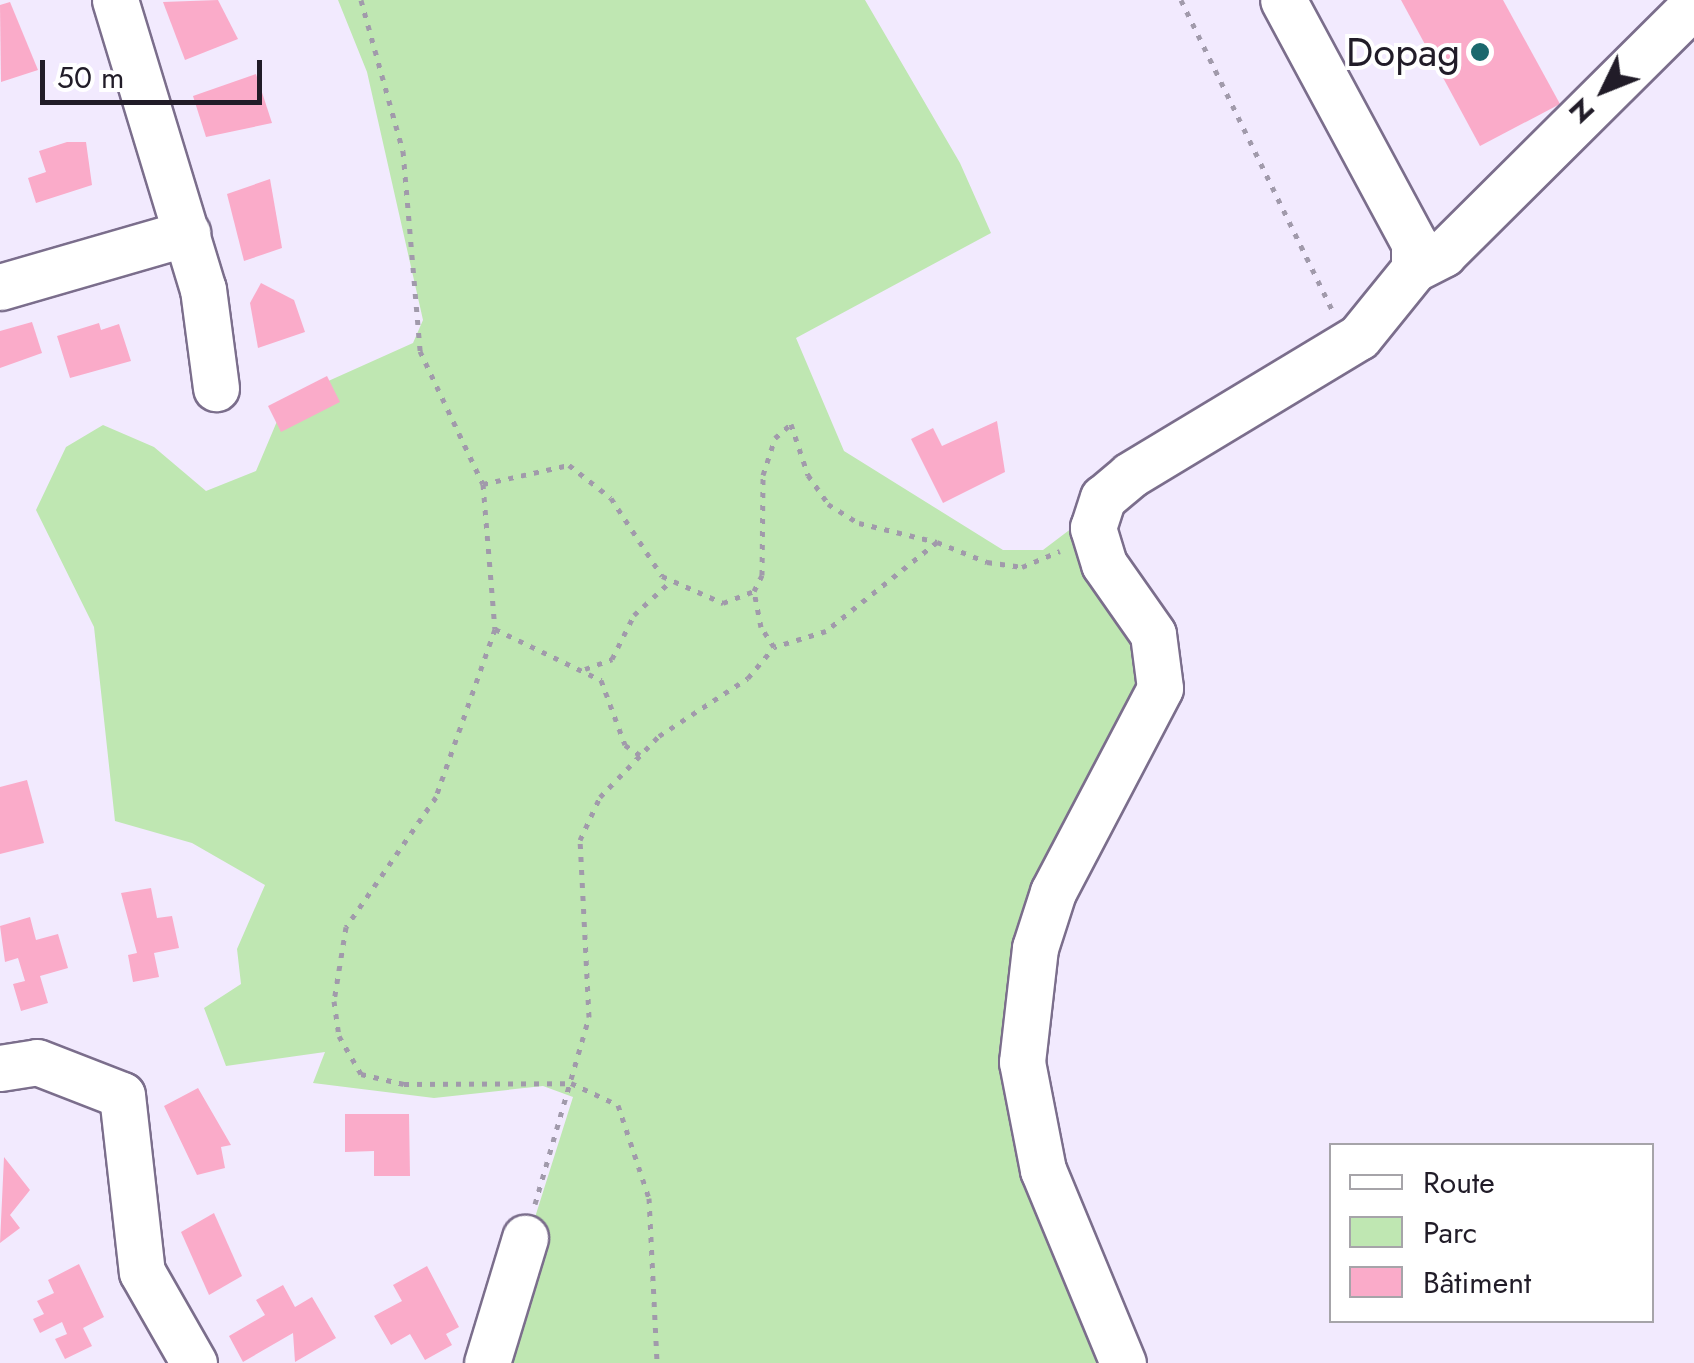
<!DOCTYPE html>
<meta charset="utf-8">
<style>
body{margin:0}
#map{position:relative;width:1694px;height:1363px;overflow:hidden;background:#f2eafe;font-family:Jost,sans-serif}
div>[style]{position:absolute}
.green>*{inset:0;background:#bfe7b2}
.building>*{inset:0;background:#faabc9}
.path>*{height:5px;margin-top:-2.5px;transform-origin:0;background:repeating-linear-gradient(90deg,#a19aab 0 5px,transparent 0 13px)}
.roads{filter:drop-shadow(2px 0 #7b6e8c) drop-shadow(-2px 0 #7b6e8c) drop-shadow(0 2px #7b6e8c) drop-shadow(0 -2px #7b6e8c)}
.minor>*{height:45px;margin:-22.5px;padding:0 22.5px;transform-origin:22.5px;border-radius:22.5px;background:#fff}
.dots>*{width:28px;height:28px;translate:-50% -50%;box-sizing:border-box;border:5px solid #fff;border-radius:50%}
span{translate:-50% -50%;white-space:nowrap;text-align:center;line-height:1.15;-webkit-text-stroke:8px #fff;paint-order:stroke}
.poi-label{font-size:40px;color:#211c28}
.right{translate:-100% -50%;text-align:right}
.legend{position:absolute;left:1329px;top:1143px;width:325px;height:180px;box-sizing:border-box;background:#fff;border:2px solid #a6a4a9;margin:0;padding:12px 18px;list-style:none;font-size:30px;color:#211c28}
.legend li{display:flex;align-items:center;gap:20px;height:50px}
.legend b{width:50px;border:2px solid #a6a4a9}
.north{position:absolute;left:1554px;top:40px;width:100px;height:100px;-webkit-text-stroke:8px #fff;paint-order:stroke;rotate:227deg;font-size:28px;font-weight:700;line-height:40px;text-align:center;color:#211c28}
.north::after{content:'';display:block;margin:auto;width:35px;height:45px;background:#211c28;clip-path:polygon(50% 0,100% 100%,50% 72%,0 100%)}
.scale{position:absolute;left:40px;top:60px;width:222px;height:45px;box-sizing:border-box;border:5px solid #211c28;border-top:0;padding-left:12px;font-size:30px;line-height:35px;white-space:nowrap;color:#211c28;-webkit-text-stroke:8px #fff;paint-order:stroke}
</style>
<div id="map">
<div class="green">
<i style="clip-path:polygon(338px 0,865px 0,960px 163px,991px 233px,796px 338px,844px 451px,1003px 550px,1043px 550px,1072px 528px,1146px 653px,1146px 678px,1011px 1025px,1107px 1363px,489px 1363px,573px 1097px,543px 1086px,434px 1098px,313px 1083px,325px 1052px,226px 1066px,204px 1008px,241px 984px,237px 949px,265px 885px,192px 843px,115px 821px,94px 627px,36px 510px,66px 447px,103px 425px,154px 447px,206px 491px,256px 471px,286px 400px,413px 343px,423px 320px,367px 72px)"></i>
</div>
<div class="building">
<i style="clip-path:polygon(218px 0,238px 39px,185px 60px,163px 2px)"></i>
<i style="clip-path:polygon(1401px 0,1503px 0,1560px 104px,1480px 146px)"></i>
<i style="clip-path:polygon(10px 2px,38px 70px,1px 82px,0 5px)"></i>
<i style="clip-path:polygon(256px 74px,272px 123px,206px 137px,193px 96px)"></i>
<i style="clip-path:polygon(67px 142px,86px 142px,92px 185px,36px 203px,28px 178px,46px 172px,39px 151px)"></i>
<i style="clip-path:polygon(270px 179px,282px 248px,244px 261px,227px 194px)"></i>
<i style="clip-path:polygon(261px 283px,294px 300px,305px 332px,258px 348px,250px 303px)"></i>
<i style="clip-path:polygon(32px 322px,42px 353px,0 368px,0 331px)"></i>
<i style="clip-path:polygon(99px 323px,101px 330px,119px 324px,131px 361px,70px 378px,57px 336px)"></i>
<i style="clip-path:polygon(327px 376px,340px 402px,281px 432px,268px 406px)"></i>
<i style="clip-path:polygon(997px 421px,1005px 472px,943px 503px,911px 439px,933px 428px,942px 446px)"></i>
<i style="clip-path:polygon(27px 780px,44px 843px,0 854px,0 787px)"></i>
<i style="clip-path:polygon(151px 888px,157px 918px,172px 916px,179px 948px,154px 953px,159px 977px,133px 982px,128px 955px,137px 953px,121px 893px)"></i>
<i style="clip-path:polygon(30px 917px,36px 940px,58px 934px,68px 968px,40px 976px,48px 1003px,21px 1011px,13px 984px,25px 981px,18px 958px,5px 962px,0 926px)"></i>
<i style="clip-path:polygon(198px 1088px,231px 1145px,221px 1147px,225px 1168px,197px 1175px,164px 1106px)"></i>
<i style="clip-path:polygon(345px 1114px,409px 1114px,410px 1176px,374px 1176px,374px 1151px,345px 1152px)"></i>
<i style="clip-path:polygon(4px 1157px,30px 1190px,10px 1215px,20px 1228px,0 1243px)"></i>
<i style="clip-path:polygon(214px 1213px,242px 1276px,209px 1295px,181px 1232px)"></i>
<i style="clip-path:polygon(79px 1264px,104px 1317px,83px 1328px,92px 1346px,65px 1359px,55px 1339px,67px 1334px,62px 1322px,40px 1333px,33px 1319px,44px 1314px,37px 1301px,54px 1293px,48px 1280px)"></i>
<i style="clip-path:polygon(427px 1266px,459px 1327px,446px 1334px,452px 1345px,425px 1360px,410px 1334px,391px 1345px,374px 1316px,402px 1301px,393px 1285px)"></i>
<i style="clip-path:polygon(283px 1285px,295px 1307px,312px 1297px,336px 1338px,295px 1362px,293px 1333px,243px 1362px,229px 1336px,265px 1315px,256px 1300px)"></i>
</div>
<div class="path">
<i style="left:361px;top:0;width:157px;rotate:74.5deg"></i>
<i style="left:403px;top:151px;width:201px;rotate:85.1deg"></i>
<i style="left:420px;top:351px;width:147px;rotate:64.7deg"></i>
<i style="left:483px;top:484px;width:145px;rotate:85.3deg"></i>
<i style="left:495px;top:629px;width:178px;rotate:109.4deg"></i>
<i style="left:436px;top:797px;width:158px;rotate:124.7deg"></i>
<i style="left:346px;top:927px;width:75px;rotate:99.2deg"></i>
<i style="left:334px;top:1001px;width:35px;rotate:82deg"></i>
<i style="left:339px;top:1036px;width:44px;rotate:59.9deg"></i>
<i style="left:361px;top:1074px;width:44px;rotate:13.1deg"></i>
<i style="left:404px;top:1084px;width:167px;rotate:-0.3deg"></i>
<i style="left:571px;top:1083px;width:52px;rotate:25.1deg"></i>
<i style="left:618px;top:1105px;width:98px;rotate:71.6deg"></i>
<i style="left:649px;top:1198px;width:165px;rotate:87.2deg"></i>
<i style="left:1181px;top:0;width:347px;rotate:64deg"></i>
<i style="left:483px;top:484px;width:88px;rotate:-12.5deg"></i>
<i style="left:569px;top:465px;width:53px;rotate:38.2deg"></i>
<i style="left:611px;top:498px;width:93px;rotate:56.8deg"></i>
<i style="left:662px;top:576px;width:67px;rotate:23.9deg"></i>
<i style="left:723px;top:603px;width:33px;rotate:-21deg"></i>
<i style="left:937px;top:542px;width:142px;rotate:141.3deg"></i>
<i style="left:826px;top:631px;width:54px;rotate:162.9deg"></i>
<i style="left:774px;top:647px;width:24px;rotate:-123deg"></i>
<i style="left:761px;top:627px;width:37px;rotate:-101deg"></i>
<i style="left:754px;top:591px;width:18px;rotate:-63deg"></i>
<i style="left:762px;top:575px;width:100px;rotate:-89.4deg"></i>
<i style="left:763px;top:475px;width:39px;rotate:-72deg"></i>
<i style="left:775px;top:438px;width:21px;rotate:-41deg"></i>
<i style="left:791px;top:424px;width:54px;rotate:71.6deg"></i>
<i style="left:808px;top:475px;width:35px;rotate:55deg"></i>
<i style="left:828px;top:504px;width:36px;rotate:32deg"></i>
<i style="left:859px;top:523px;width:80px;rotate:13.7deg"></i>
<i style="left:937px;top:542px;width:54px;rotate:21.8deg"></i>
<i style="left:987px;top:562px;width:35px;rotate:8deg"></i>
<i style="left:1022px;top:567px;width:41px;rotate:-22.8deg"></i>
<i style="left:495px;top:629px;width:118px;rotate:25.7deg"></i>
<i style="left:601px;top:680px;width:69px;rotate:69.7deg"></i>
<i style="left:625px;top:745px;width:18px;rotate:34deg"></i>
<i style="left:585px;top:669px;width:29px;rotate:-20deg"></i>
<i style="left:612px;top:659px;width:49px;rotate:-63.4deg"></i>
<i style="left:634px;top:615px;width:50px;rotate:-42.6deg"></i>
<i style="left:535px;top:1204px;width:195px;rotate:-73.9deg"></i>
<i style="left:589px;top:1017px;width:177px;rotate:-92.9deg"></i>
<i style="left:580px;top:840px;width:47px;rotate:-65.1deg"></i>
<i style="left:600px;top:797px;width:85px;rotate:-46deg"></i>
<i style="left:659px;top:736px;width:106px;rotate:-33.1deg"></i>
<i style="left:748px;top:678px;width:40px;rotate:-50deg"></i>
</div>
<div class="roads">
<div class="minor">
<i style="left:115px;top:0;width:302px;rotate:73.1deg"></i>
<i style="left:203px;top:289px;width:100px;rotate:82.5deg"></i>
<i style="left:1414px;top:269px;width:33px;rotate:-27deg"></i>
<i style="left:1443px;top:254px;width:354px;rotate:-44.8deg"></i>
<i style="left:0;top:287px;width:195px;rotate:-16.1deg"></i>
<i style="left:0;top:1068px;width:37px;rotate:-9deg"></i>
<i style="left:37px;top:1062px;width:91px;rotate:21.2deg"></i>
<i style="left:122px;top:1095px;width:178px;rotate:83.6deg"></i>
<i style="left:142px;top:1272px;width:105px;rotate:60.3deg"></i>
<i style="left:487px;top:1363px;width:131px;rotate:-73.1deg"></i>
<i style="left:1123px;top:1363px;width:209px;rotate:-112.5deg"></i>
<i style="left:1043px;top:1170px;width:110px;rotate:-101deg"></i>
<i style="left:1022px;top:1062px;width:115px;rotate:-83.5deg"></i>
<i style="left:1035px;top:948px;width:59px;rotate:-72.2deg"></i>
<i style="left:1053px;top:892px;width:230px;rotate:-62.3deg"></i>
<i style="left:1160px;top:688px;width:54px;rotate:-97.4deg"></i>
<i style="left:1153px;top:634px;width:85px;rotate:-125deg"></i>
<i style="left:1104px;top:564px;width:38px;rotate:-107deg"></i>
<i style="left:1093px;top:528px;width:32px;rotate:-72deg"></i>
<i style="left:1103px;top:498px;width:35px;rotate:-40deg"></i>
<i style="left:1130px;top:475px;width:267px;rotate:-31.1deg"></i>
<i style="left:1359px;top:337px;width:87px;rotate:-51deg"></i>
<i style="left:1414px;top:269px;width:26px;rotate:-90deg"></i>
<i style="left:1414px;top:243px;width:276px;rotate:-118.3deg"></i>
</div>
</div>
<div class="dots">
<i style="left:1480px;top:52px;background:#1b686d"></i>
</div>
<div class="poi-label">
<span class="right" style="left:1460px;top:52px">Dopag</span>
</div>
<ul class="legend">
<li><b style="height:12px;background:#fff"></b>Route</li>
<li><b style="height:28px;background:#bfe7b2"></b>Parc</li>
<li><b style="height:28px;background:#faabc9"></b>Bâtiment</li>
</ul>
<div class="north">N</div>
<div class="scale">50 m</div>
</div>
